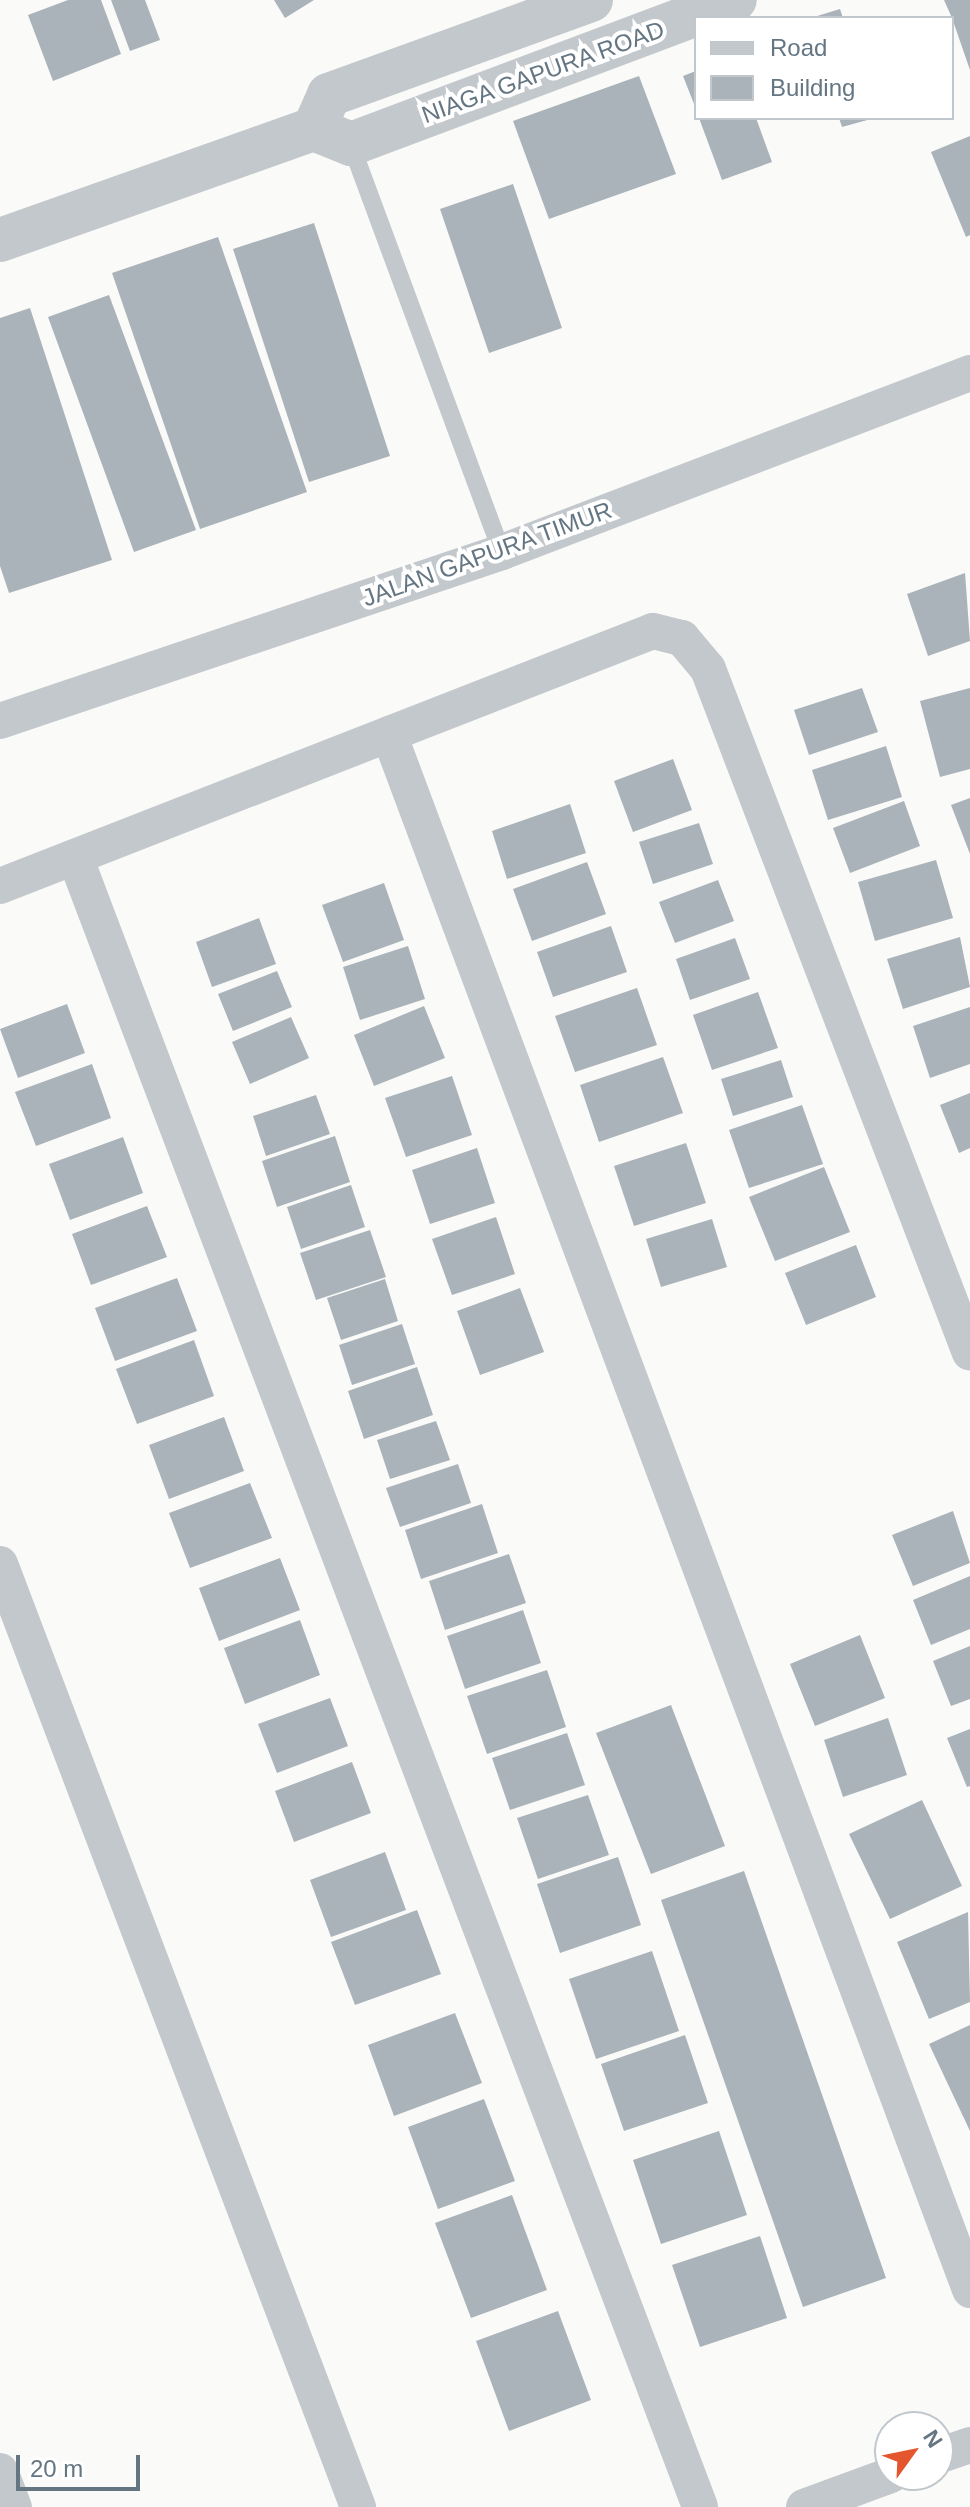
<!DOCTYPE html>
<style>
body{margin:0}
#map{position:relative;width:970px;height:2507px;overflow:hidden;background:#fafaf8;font-family:Helvetica,sans-serif}
div>[style]{position:absolute}
.building>*{inset:0;background:#aab3b9}
.service>*{height:18px;margin:-9px;padding:0 9px;transform-origin:9px;border-radius:9px;background:#c3c8cc}
.minor>*{height:36px;margin:-18px;padding:0 18px;transform-origin:18px;border-radius:18px;background:#c3c8cc}
.tertiary>*{height:44px;margin:-22px;padding:0 22px;transform-origin:22px;border-radius:22px;background:#c3c8cc}
span{translate:-50% -50%;white-space:nowrap;text-align:center;line-height:1.15;-webkit-text-stroke:8px #fff;paint-order:stroke}
.street-label{font-size:24px;color:#657683}
.legend{position:absolute;left:694px;top:16px;width:260px;height:104px;box-sizing:border-box;background:#fff;border:2px solid #c1c8cd;margin:0;padding:10px 14px;list-style:none;font-size:24px;color:#657683}
.legend li{display:flex;align-items:center;gap:16px;height:40px}
.legend b{width:40px;border:2px solid #c1c8cd}
.north{position:absolute;left:874px;top:2411px;width:80px;height:80px;box-sizing:border-box;background:#fff;border:2px solid #c1c8cd;border-radius:50%;rotate:57deg;font-size:22px;font-weight:700;line-height:32px;text-align:center;color:#657683}
.north::after{content:'';display:block;margin:auto;width:28px;height:36px;background:#e4572e;clip-path:polygon(50% 0,100% 100%,50% 72%,0 100%)}
.scale{position:absolute;left:16px;top:2455px;width:124px;height:36px;box-sizing:border-box;border:4px solid #657683;border-top:0;padding-left:10px;font-size:24px;line-height:28px;white-space:nowrap;color:#657683;-webkit-text-stroke:6px #fff;paint-order:stroke}
</style>
<div id="map">
<div class="building">
<i style="clip-path:polygon(68px 0,101px 0,121px 54px,53px 81px,28px 15px)"></i>
<i style="clip-path:polygon(111px 0,145px 0,160px 40px,130px 51px)"></i>
<i style="clip-path:polygon(274px 0,314px 0,285px 18px)"></i>
<i style="clip-path:polygon(944px 0,970px 0,970px 70px,952px 18px)"></i>
<i style="clip-path:polygon(840px 9px,843px 18px,814px 18px,814px 17px)"></i>
<i style="clip-path:polygon(696px 71px,696px 109px,683px 76px)"></i>
<i style="clip-path:polygon(639px 76px,676px 174px,549px 219px,513px 121px)"></i>
<i style="clip-path:polygon(699px 118px,756px 118px,772px 162px,722px 180px)"></i>
<i style="clip-path:polygon(839px 118px,871px 118px,871px 119px,842px 127px)"></i>
<i style="clip-path:polygon(970px 136px,970px 235px,966px 237px,931px 152px)"></i>
<i style="clip-path:polygon(513px 184px,562px 328px,489px 353px,440px 209px)"></i>
<i style="clip-path:polygon(314px 223px,390px 456px,309px 482px,233px 249px)"></i>
<i style="clip-path:polygon(218px 237px,307px 492px,200px 529px,112px 273px)"></i>
<i style="clip-path:polygon(109px 295px,196px 530px,134px 552px,48px 317px)"></i>
<i style="clip-path:polygon(30px 308px,112px 560px,9px 593px,0 566px,0 318px)"></i>
<i style="clip-path:polygon(965px 573px,970px 641px,928px 656px,907px 594px)"></i>
<i style="clip-path:polygon(862px 688px,878px 732px,809px 755px,794px 710px)"></i>
<i style="clip-path:polygon(970px 688px,970px 769px,940px 777px,920px 701px)"></i>
<i style="clip-path:polygon(886px 746px,902px 797px,828px 820px,812px 770px)"></i>
<i style="clip-path:polygon(673px 759px,692px 810px,633px 832px,614px 781px)"></i>
<i style="clip-path:polygon(970px 798px,970px 854px,951px 805px)"></i>
<i style="clip-path:polygon(904px 801px,920px 846px,850px 873px,833px 828px)"></i>
<i style="clip-path:polygon(570px 804px,586px 853px,507px 879px,492px 831px)"></i>
<i style="clip-path:polygon(699px 823px,713px 864px,653px 884px,639px 842px)"></i>
<i style="clip-path:polygon(936px 860px,953px 918px,875px 941px,858px 882px)"></i>
<i style="clip-path:polygon(587px 862px,606px 914px,532px 941px,513px 889px)"></i>
<i style="clip-path:polygon(718px 880px,734px 921px,675px 943px,659px 902px)"></i>
<i style="clip-path:polygon(384px 883px,404px 940px,343px 962px,322px 905px)"></i>
<i style="clip-path:polygon(259px 918px,276px 964px,212px 987px,196px 942px)"></i>
<i style="clip-path:polygon(611px 926px,627px 972px,553px 997px,537px 952px)"></i>
<i style="clip-path:polygon(960px 937px,970px 987px,903px 1009px,887px 959px)"></i>
<i style="clip-path:polygon(735px 938px,750px 979px,690px 1000px,676px 959px)"></i>
<i style="clip-path:polygon(408px 946px,425px 999px,360px 1020px,343px 967px)"></i>
<i style="clip-path:polygon(277px 971px,292px 1007px,233px 1031px,218px 994px)"></i>
<i style="clip-path:polygon(637px 988px,657px 1045px,575px 1072px,555px 1016px)"></i>
<i style="clip-path:polygon(758px 992px,778px 1048px,712px 1070px,693px 1015px)"></i>
<i style="clip-path:polygon(67px 1004px,85px 1053px,18px 1078px,0 1029px)"></i>
<i style="clip-path:polygon(424px 1006px,445px 1058px,374px 1086px,354px 1035px)"></i>
<i style="clip-path:polygon(970px 1007px,970px 1064px,930px 1078px,913px 1026px)"></i>
<i style="clip-path:polygon(291px 1017px,309px 1058px,250px 1084px,232px 1042px)"></i>
<i style="clip-path:polygon(663px 1057px,683px 1113px,599px 1142px,580px 1085px)"></i>
<i style="clip-path:polygon(781px 1060px,793px 1097px,733px 1116px,721px 1079px)"></i>
<i style="clip-path:polygon(92px 1064px,111px 1118px,36px 1146px,15px 1092px)"></i>
<i style="clip-path:polygon(452px 1076px,472px 1135px,406px 1157px,385px 1098px)"></i>
<i style="clip-path:polygon(970px 1093px,970px 1148px,959px 1153px,940px 1105px)"></i>
<i style="clip-path:polygon(316px 1095px,330px 1134px,266px 1156px,253px 1116px)"></i>
<i style="clip-path:polygon(802px 1105px,823px 1164px,749px 1188px,729px 1130px)"></i>
<i style="clip-path:polygon(335px 1136px,350px 1182px,277px 1207px,262px 1161px)"></i>
<i style="clip-path:polygon(123px 1137px,143px 1193px,70px 1220px,49px 1164px)"></i>
<i style="clip-path:polygon(686px 1143px,706px 1203px,634px 1226px,614px 1166px)"></i>
<i style="clip-path:polygon(477px 1148px,495px 1203px,430px 1224px,412px 1170px)"></i>
<i style="clip-path:polygon(824px 1167px,850px 1232px,775px 1261px,749px 1197px)"></i>
<i style="clip-path:polygon(351px 1185px,365px 1227px,301px 1249px,287px 1207px)"></i>
<i style="clip-path:polygon(147px 1206px,167px 1257px,91px 1285px,72px 1234px)"></i>
<i style="clip-path:polygon(496px 1217px,515px 1274px,452px 1295px,432px 1239px)"></i>
<i style="clip-path:polygon(712px 1219px,727px 1267px,661px 1287px,646px 1239px)"></i>
<i style="clip-path:polygon(370px 1230px,386px 1277px,316px 1300px,300px 1253px)"></i>
<i style="clip-path:polygon(856px 1245px,876px 1297px,806px 1325px,785px 1273px)"></i>
<i style="clip-path:polygon(177px 1278px,197px 1331px,115px 1361px,95px 1308px)"></i>
<i style="clip-path:polygon(385px 1279px,398px 1321px,341px 1340px,327px 1298px)"></i>
<i style="clip-path:polygon(520px 1288px,544px 1352px,480px 1375px,457px 1311px)"></i>
<i style="clip-path:polygon(402px 1324px,415px 1364px,352px 1385px,339px 1345px)"></i>
<i style="clip-path:polygon(194px 1340px,214px 1396px,137px 1424px,116px 1369px)"></i>
<i style="clip-path:polygon(417px 1367px,433px 1415px,364px 1439px,348px 1391px)"></i>
<i style="clip-path:polygon(224px 1417px,244px 1471px,169px 1499px,149px 1445px)"></i>
<i style="clip-path:polygon(436px 1421px,450px 1460px,390px 1479px,377px 1440px)"></i>
<i style="clip-path:polygon(458px 1464px,471px 1503px,400px 1527px,386px 1488px)"></i>
<i style="clip-path:polygon(250px 1483px,272px 1538px,190px 1568px,169px 1513px)"></i>
<i style="clip-path:polygon(482px 1504px,498px 1553px,421px 1579px,405px 1530px)"></i>
<i style="clip-path:polygon(953px 1511px,970px 1563px,913px 1586px,892px 1535px)"></i>
<i style="clip-path:polygon(509px 1554px,526px 1603px,445px 1630px,429px 1581px)"></i>
<i style="clip-path:polygon(280px 1558px,300px 1610px,219px 1641px,199px 1588px)"></i>
<i style="clip-path:polygon(970px 1576px,970px 1629px,931px 1645px,913px 1600px)"></i>
<i style="clip-path:polygon(523px 1610px,541px 1663px,465px 1689px,447px 1636px)"></i>
<i style="clip-path:polygon(300px 1620px,320px 1675px,245px 1704px,224px 1648px)"></i>
<i style="clip-path:polygon(860px 1635px,885px 1698px,815px 1726px,790px 1664px)"></i>
<i style="clip-path:polygon(970px 1646px,970px 1699px,951px 1706px,933px 1661px)"></i>
<i style="clip-path:polygon(547px 1670px,566px 1727px,487px 1754px,467px 1696px)"></i>
<i style="clip-path:polygon(330px 1698px,348px 1746px,277px 1773px,258px 1724px)"></i>
<i style="clip-path:polygon(671px 1705px,725px 1846px,651px 1874px,596px 1733px)"></i>
<i style="clip-path:polygon(888px 1718px,907px 1775px,843px 1797px,824px 1740px)"></i>
<i style="clip-path:polygon(970px 1729px,970px 1786px,967px 1787px,947px 1738px)"></i>
<i style="clip-path:polygon(567px 1733px,585px 1785px,510px 1810px,492px 1758px)"></i>
<i style="clip-path:polygon(352px 1762px,371px 1813px,294px 1842px,275px 1791px)"></i>
<i style="clip-path:polygon(588px 1795px,609px 1855px,538px 1879px,517px 1818px)"></i>
<i style="clip-path:polygon(922px 1800px,962px 1886px,890px 1919px,849px 1834px)"></i>
<i style="clip-path:polygon(385px 1852px,406px 1910px,331px 1937px,310px 1880px)"></i>
<i style="clip-path:polygon(618px 1857px,641px 1925px,560px 1953px,537px 1884px)"></i>
<i style="clip-path:polygon(744px 1871px,886px 2278px,803px 2307px,661px 1900px)"></i>
<i style="clip-path:polygon(417px 1910px,441px 1974px,355px 2005px,331px 1942px)"></i>
<i style="clip-path:polygon(968px 1912px,970px 2002px,929px 2019px,897px 1942px)"></i>
<i style="clip-path:polygon(652px 1951px,679px 2031px,596px 2059px,569px 1979px)"></i>
<i style="clip-path:polygon(455px 2013px,482px 2083px,394px 2116px,368px 2045px)"></i>
<i style="clip-path:polygon(970px 2025px,970px 2131px,929px 2044px)"></i>
<i style="clip-path:polygon(685px 2035px,708px 2103px,624px 2131px,601px 2064px)"></i>
<i style="clip-path:polygon(484px 2099px,515px 2181px,438px 2209px,408px 2127px)"></i>
<i style="clip-path:polygon(719px 2131px,747px 2215px,661px 2244px,633px 2160px)"></i>
<i style="clip-path:polygon(512px 2195px,547px 2290px,471px 2318px,435px 2223px)"></i>
<i style="clip-path:polygon(760px 2236px,787px 2318px,700px 2347px,672px 2265px)"></i>
<i style="clip-path:polygon(558px 2311px,591px 2400px,509px 2431px,476px 2341px)"></i>
</div>
<div class="service">
<i style="left:350px;top:142px;width:437px;rotate:69.7deg"></i>
</div>
<div class="minor">
<i style="left:0;top:721px;width:530px;rotate:-18.61deg"></i>
<i style="left:502px;top:552px;width:501px;rotate:-20.93deg"></i>
<i style="left:389px;top:734px;width:1661px;rotate:69.52deg"></i>
<i style="left:75px;top:857px;width:1764px;rotate:69.25deg"></i>
<i style="left:0;top:886px;width:701px;rotate:-21.33deg"></i>
<i style="left:653px;top:631px;width:30px;rotate:14deg"></i>
<i style="left:682px;top:638px;width:40px;rotate:50deg"></i>
<i style="left:708px;top:669px;width:732px;rotate:69.04deg"></i>
<i style="left:0;top:1564px;width:1009px;rotate:69.21deg"></i>
<i style="left:938px;top:2456px;width:34px;rotate:-19deg"></i>
<i style="left:0;top:2471px;width:39px;rotate:69deg"></i>
<i style="left:804px;top:2507px;width:93px;rotate:-20.2deg"></i>
</div>
<div class="tertiary">
<i style="left:591px;top:0;width:279px;rotate:160.1deg"></i>
<i style="left:329px;top:95px;width:37px;rotate:114deg"></i>
<i style="left:314px;top:129px;width:40px;rotate:22deg"></i>
<i style="left:351px;top:144px;width:410px;rotate:-20.6deg"></i>
<i style="left:0;top:240px;width:333px;rotate:-19.5deg"></i>
</div>
<div class="street-label">
<span style="left:543px;top:72px;rotate:-20deg">NIAGA GAPURA ROAD</span>
<span style="left:487px;top:554px;rotate:-20deg">JALAN GAPURA TIMUR</span>
</div>
<ul class="legend">
<li><b style="height:10px;background:#c3c8cc"></b>Road</li>
<li><b style="height:22px;background:#aab3b9"></b>Building</li>
</ul>
<div class="north">N</div>
<div class="scale">20 m</div>
</div>
